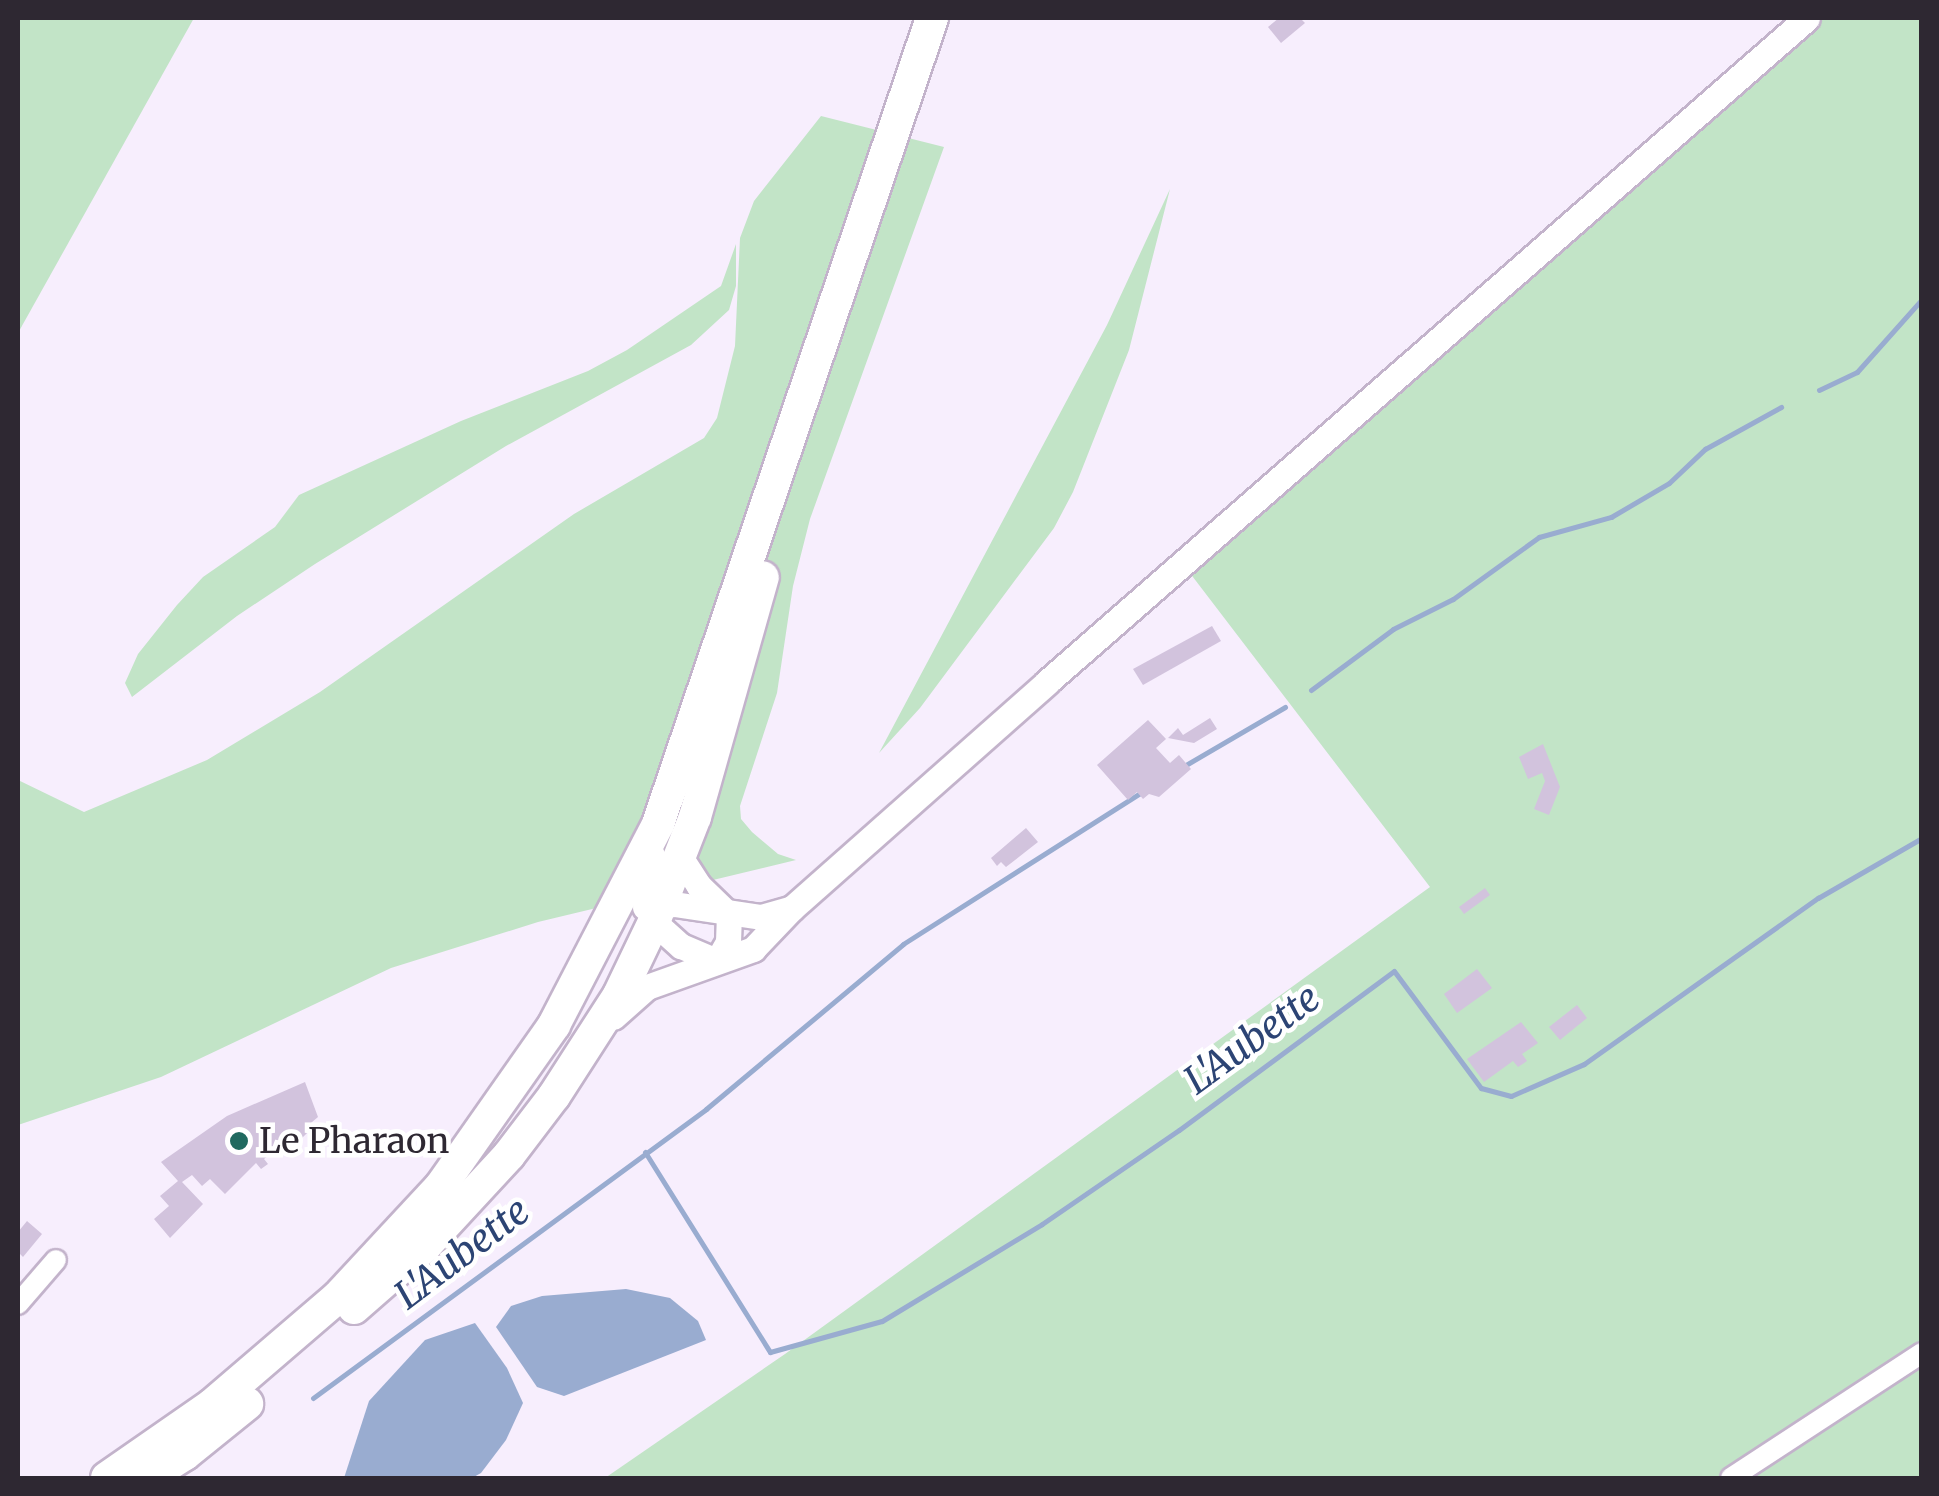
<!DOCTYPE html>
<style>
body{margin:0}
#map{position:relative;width:1939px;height:1496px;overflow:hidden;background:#f7eefd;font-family:Merriweather,serif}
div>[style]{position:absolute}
.green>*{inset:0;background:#c2e4c7}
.water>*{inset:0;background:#99acd0}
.stream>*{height:5px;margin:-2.5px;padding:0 2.5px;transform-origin:2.5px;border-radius:2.5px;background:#99acd0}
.building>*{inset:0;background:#d2c3dd}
.roads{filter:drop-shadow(2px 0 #c3b3cb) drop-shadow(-2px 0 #c3b3cb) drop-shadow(0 2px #c3b3cb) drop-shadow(0 -2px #c3b3cb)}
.minor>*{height:20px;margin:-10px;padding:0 10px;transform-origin:10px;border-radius:10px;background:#fff}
.tertiary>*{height:25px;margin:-12.5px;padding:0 12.5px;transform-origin:12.5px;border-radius:12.5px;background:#fff}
.primary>*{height:32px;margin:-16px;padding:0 16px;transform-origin:16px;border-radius:16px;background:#fff}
.dots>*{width:28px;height:28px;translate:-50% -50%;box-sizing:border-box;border:5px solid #fff;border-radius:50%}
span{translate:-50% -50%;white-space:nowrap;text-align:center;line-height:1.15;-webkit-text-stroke:9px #fff;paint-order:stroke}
.poi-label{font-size:35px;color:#2e2832}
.left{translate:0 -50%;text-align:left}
.water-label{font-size:38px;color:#2c4474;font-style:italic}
.frame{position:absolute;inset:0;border:20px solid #2e2832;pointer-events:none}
</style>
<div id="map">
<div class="green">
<i style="clip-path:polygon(18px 18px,194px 18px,18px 333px)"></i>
<i style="clip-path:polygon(1821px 18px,1921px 18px,1921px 1478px,605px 1478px,785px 1354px,1430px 887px,1183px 564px)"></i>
<i style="clip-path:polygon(821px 116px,944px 147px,810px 519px,793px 586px,777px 693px,740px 806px,741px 819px,752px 832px,778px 854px,796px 860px,538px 922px,391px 968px,161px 1077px,18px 1125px,18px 780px,84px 812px,207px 760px,320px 692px,574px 514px,704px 438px,717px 418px,735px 346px,740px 238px,754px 201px)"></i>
<i style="clip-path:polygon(1170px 189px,1129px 350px,1073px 492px,1054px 528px,920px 708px,879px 753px,1107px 325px)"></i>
<i style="clip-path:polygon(736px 244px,736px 286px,729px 310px,691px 345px,506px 446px,315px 564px,237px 616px,132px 697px,125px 683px,138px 654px,177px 605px,203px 577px,275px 527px,299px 495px,461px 421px,588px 371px,627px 350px,721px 286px)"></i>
</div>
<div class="water">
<i style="clip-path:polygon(626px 1289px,670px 1298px,698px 1321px,706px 1340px,564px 1396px,537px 1387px,496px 1327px,511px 1306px,542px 1296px)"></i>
<i style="clip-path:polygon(475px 1323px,507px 1368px,523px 1403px,506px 1440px,481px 1473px,472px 1478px,344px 1478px,369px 1401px,425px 1340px)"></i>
</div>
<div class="stream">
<i style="left:1819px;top:390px;width:42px;rotate:-25.3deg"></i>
<i style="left:1857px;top:372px;width:98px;rotate:-48.3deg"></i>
<i style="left:1311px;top:690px;width:102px;rotate:-36.6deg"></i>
<i style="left:1393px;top:629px;width:67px;rotate:-26.6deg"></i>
<i style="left:1453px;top:599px;width:106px;rotate:-35.8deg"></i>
<i style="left:1539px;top:537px;width:75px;rotate:-15.5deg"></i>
<i style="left:1611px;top:517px;width:67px;rotate:-30.4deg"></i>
<i style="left:1669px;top:483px;width:50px;rotate:-43.4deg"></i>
<i style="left:1705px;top:449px;width:87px;rotate:-28.9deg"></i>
<i style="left:1184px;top:766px;width:117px;rotate:-30.3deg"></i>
<i style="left:645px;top:1152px;width:236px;rotate:58deg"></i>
<i style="left:770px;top:1352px;width:116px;rotate:-15.5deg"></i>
<i style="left:882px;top:1321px;width:187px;rotate:-31.2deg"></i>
<i style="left:1042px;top:1224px;width:166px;rotate:-34.5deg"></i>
<i style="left:1179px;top:1130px;width:267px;rotate:-36.5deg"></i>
<i style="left:1394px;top:971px;width:146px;rotate:53.4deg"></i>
<i style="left:1481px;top:1088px;width:31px;rotate:15deg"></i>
<i style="left:1511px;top:1096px;width:80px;rotate:-23.7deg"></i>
<i style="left:1584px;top:1064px;width:287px;rotate:-35.4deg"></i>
<i style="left:1818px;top:898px;width:120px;rotate:-30deg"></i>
<i style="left:313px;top:1398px;width:488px;rotate:-36.3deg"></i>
<i style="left:706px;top:1109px;width:257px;rotate:-39.9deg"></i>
<i style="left:903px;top:944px;width:281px;rotate:-32.5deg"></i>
</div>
<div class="building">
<i style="clip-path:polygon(1279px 18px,1300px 18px,1305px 23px,1281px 43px,1268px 27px)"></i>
<i style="clip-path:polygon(1212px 626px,1221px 641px,1143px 685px,1133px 669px)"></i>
<i style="clip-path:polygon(1210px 718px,1217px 729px,1194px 743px,1168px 738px,1178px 728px,1183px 735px)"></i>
<i style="clip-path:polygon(1148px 720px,1166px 739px,1156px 748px,1170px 763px,1179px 755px,1191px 769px,1159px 797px,1149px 794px,1143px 799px,1137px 792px,1128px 800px,1097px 765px)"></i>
<i style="clip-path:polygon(1543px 744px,1560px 787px,1549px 815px,1534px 809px,1545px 781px,1542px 773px,1528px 779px,1519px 757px)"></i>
<i style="clip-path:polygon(1026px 828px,1038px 842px,1006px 867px,1001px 862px,997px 866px,991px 858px)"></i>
<i style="clip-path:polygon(1485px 888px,1490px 895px,1464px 914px,1459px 907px)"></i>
<i style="clip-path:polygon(1477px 969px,1492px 988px,1457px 1013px,1444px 994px)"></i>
<i style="clip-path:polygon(1577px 1005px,1587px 1018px,1560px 1040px,1549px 1027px)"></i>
<i style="clip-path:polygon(1521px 1022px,1538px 1043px,1522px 1054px,1527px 1061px,1518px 1067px,1513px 1061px,1484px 1082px,1467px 1059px)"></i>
<i style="clip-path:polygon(305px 1082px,318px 1117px,305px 1128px,308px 1132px,302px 1138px,297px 1133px,264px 1159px,268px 1164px,261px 1169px,256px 1163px,225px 1194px,210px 1179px,202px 1186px,192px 1175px,182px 1182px,203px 1204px,170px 1238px,154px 1219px,169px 1206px,160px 1196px,178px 1181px,161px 1162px,227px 1116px)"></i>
<i style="clip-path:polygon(27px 1221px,42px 1234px,23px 1257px,18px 1252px,18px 1232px)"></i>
</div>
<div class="roads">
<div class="minor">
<i style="left:18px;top:1304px;width:58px;rotate:-49.2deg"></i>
<i style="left:1731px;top:1478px;width:228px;rotate:-33.2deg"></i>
</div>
<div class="tertiary">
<i style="left:652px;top:855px;width:34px;rotate:105deg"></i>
<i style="left:643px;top:888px;width:36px;rotate:72deg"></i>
<i style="left:654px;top:922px;width:36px;rotate:42deg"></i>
<i style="left:681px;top:946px;width:39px;rotate:23deg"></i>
<i style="left:717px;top:961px;width:22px;rotate:-60deg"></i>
<i style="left:728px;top:942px;width:27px;rotate:-88deg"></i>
<i style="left:729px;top:915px;width:42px;rotate:-136deg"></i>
<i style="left:699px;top:886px;width:35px;rotate:-123deg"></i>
<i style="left:645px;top:907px;width:29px;rotate:-6deg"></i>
<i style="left:674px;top:904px;width:88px;rotate:8.5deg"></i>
<i style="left:761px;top:917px;width:32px;rotate:-16deg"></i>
<i style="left:613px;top:1017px;width:45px;rotate:-41.4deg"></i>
<i style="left:647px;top:987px;width:113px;rotate:-19.7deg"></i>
<i style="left:753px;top:949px;width:57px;rotate:-46.4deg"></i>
<i style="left:792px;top:908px;width:341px;rotate:-41.5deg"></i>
<i style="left:1047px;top:682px;width:1009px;rotate:-41.14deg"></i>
</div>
<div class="primary">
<i style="left:354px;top:1308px;width:96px;rotate:-41.2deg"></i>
<i style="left:426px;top:1245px;width:122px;rotate:-47.3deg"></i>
<i style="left:509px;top:1155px;width:74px;rotate:-52.7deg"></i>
<i style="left:554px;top:1096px;width:120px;rotate:-57.2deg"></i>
<i style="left:619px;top:995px;width:81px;rotate:-64.4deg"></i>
<i style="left:654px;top:922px;width:113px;rotate:-68.7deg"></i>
<i style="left:695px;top:817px;width:249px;rotate:-74.2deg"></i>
<i style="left:107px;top:1478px;width:128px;rotate:-34.8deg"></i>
<i style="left:212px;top:1405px;width:166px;rotate:-40.6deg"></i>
<i style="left:338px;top:1297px;width:151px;rotate:-47.1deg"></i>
<i style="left:441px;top:1186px;width:197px;rotate:-54.9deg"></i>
<i style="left:554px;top:1025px;width:226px;rotate:-62.6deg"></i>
<i style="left:658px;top:824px;width:851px;rotate:-71.22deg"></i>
<i style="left:147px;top:1478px;width:45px;rotate:-32.3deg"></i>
<i style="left:185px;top:1454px;width:80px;rotate:-38.9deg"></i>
</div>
</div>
<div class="dots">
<i style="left:239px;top:1141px;background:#20695f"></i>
</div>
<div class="poi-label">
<span class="left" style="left:259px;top:1141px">Le Pharaon</span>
</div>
<div class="water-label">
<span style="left:1252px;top:1039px;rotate:-36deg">L'Aubette</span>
<span style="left:462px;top:1253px;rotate:-37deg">L'Aubette</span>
</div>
<div class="frame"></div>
</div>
